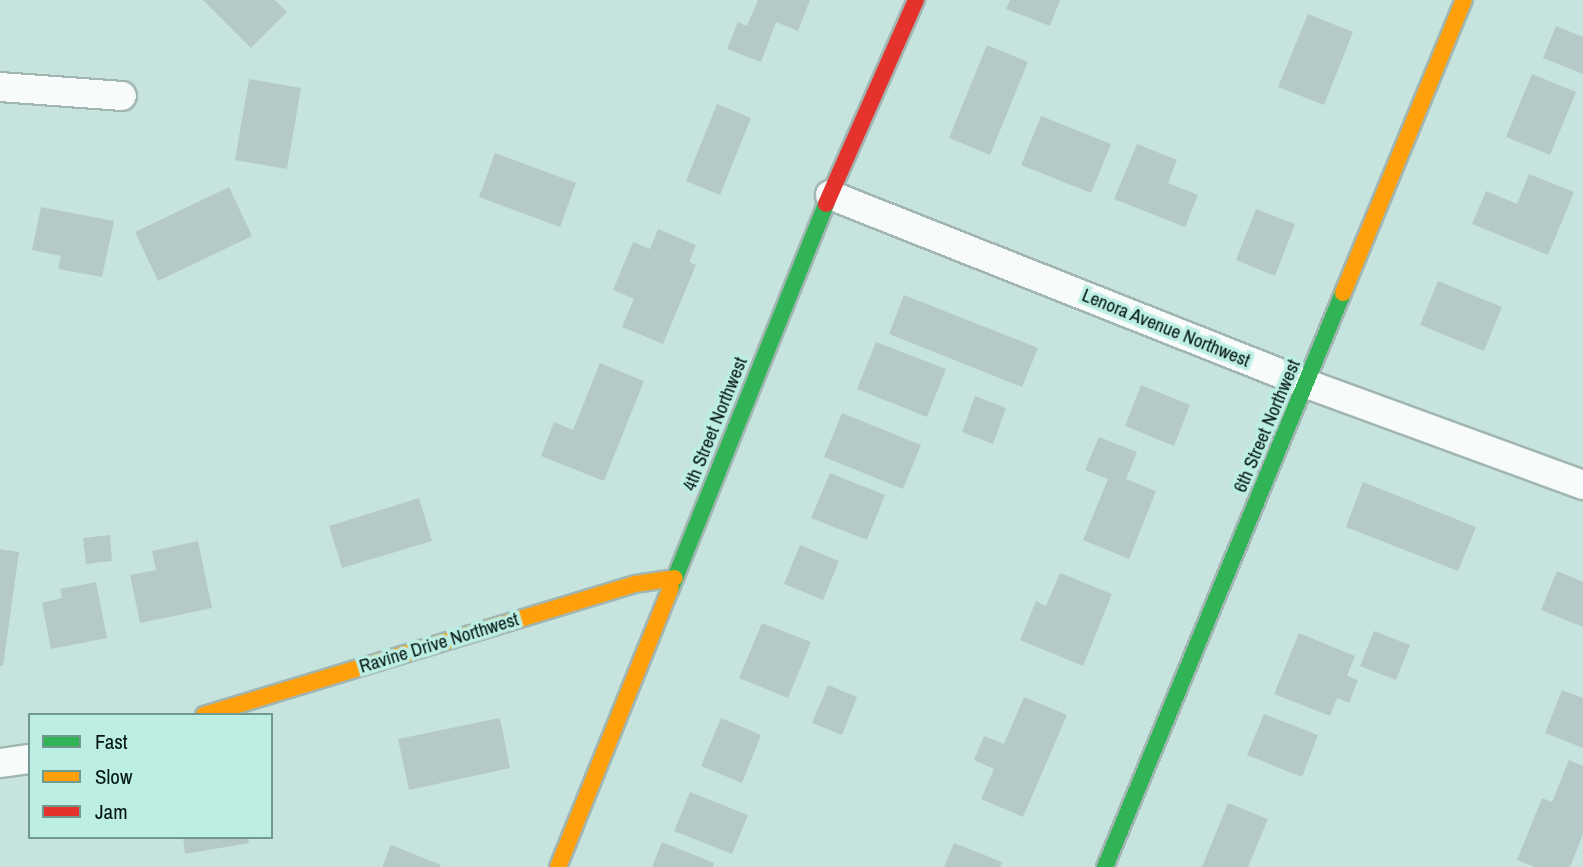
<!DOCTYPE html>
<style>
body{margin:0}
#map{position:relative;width:1583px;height:867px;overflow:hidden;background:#c7e3dd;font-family:"Archivo Narrow",sans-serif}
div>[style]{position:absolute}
.building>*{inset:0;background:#b5cac8}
.roads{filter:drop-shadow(2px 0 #a1b6b2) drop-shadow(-2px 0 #a1b6b2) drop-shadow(0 2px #a1b6b2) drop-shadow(0 -2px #a1b6b2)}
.street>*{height:28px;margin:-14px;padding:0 14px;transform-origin:14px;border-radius:14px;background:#f7fbfa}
.fast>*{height:16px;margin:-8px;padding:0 8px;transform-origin:8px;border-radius:8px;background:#30b455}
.slow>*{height:16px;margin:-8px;padding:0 8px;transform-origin:8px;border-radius:8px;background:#ff9f0a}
.jam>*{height:16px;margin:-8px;padding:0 8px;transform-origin:8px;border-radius:8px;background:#e5322d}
span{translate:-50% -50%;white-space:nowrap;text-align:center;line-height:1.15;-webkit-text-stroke:7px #bceee4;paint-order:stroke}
.street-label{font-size:19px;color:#041613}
.legend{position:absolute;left:28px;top:713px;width:245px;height:126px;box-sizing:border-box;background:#bceee4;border:2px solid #729890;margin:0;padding:9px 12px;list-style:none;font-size:21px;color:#041613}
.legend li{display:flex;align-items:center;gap:14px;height:35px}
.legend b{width:35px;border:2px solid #729890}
</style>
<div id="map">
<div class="building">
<i style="clip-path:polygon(203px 0,275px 0,287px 12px,251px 48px)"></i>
<i style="clip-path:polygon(758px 0,810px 0,798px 31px,776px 22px,761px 62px,727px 49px,738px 22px,747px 26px)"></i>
<i style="clip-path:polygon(1010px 0,1060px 0,1050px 26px,1006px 9px)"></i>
<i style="clip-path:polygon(1308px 14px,1353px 32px,1324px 105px,1278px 87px)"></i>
<i style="clip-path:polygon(1556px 26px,1583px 37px,1583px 74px,1543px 58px)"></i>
<i style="clip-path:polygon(987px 45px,1028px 62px,990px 155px,949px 138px)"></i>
<i style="clip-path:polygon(1532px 74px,1576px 92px,1550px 155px,1506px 137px)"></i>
<i style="clip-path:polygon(249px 79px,301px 88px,287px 169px,235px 160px)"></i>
<i style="clip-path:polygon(717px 104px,751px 118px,720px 195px,686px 181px)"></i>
<i style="clip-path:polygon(1041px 116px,1111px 144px,1091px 193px,1021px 165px)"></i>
<i style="clip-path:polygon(1137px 144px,1177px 160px,1168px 183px,1198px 195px,1185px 227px,1114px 199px)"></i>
<i style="clip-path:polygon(495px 153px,576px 183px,560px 227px,479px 197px)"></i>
<i style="clip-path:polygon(1529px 174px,1574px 192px,1548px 255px,1472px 224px,1486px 191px,1517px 204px)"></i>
<i style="clip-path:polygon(229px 187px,252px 236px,158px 281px,135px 232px)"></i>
<i style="clip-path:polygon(41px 207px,114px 221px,102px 277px,58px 269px,61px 256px,32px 250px)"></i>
<i style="clip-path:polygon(1256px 209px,1295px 224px,1275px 276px,1236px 260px)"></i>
<i style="clip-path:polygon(658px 229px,696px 245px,689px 262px,696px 265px,663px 344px,622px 327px,634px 299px,613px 290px,633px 242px,650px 249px)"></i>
<i style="clip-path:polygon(1438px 281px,1502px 307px,1484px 351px,1420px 325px)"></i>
<i style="clip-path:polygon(904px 295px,1038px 348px,1022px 387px,889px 334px)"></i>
<i style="clip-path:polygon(876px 342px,946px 369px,927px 417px,857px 389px)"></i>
<i style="clip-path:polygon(600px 363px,644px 381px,604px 481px,541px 456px,554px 422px,573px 430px)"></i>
<i style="clip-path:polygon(1141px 385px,1190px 405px,1174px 446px,1125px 426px)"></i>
<i style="clip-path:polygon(975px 396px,1006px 408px,993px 444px,962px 432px)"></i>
<i style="clip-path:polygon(842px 413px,921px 445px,903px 489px,824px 457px)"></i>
<i style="clip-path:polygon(1099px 437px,1137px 452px,1126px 479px,1156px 491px,1129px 559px,1083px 540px,1108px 479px,1085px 470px)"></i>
<i style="clip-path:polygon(830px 473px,885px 495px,867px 540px,811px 518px)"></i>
<i style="clip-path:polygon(1363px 482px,1476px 527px,1458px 571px,1346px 527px)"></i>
<i style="clip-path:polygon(419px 498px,432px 541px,342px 568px,329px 526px)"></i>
<i style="clip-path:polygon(110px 535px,112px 561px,86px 564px,83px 538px)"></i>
<i style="clip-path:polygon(198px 541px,212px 608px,140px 623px,130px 575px,156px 570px,152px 551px)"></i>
<i style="clip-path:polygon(800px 545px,839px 561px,823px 600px,784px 584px)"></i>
<i style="clip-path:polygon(0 549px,19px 552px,3px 666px,0 666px)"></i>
<i style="clip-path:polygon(1557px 571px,1583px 582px,1583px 627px,1541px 610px)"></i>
<i style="clip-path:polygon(1060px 573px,1112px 594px,1083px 666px,1020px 640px,1036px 601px,1046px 606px)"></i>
<i style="clip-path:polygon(96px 582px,107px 638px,51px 649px,42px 603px,62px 598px,60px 589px)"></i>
<i style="clip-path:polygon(762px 623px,811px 642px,788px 698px,739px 678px)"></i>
<i style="clip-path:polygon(1374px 631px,1410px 645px,1396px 680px,1360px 666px)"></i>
<i style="clip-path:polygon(1299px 633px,1355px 656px,1347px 676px,1358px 680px,1349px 703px,1337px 698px,1330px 716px,1274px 694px)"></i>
<i style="clip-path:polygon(828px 685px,857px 697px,842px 735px,812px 723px)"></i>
<i style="clip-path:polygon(1562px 690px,1583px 698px,1583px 748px,1545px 733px)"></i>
<i style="clip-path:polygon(1024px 697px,1067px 715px,1023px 817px,981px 799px,994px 769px,974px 760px,984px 736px,1004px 744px)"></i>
<i style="clip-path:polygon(1264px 714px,1318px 735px,1302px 777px,1247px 755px)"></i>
<i style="clip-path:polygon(500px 718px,510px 768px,409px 790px,398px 739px)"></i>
<i style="clip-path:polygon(721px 718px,761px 735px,742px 783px,701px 766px)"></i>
<i style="clip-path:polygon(1569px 760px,1583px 766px,1583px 834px,1570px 867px,1535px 867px,1517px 860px,1542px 798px,1552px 802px)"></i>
<i style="clip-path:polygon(690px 792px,748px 815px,732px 854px,674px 831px)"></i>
<i style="clip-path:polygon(1228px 803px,1268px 819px,1248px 867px,1202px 867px)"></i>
<i style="clip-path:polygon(183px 837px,248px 837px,249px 843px,185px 854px)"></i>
<i style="clip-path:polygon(662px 842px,714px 863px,713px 867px,652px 867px)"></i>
<i style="clip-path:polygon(954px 843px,1002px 862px,1000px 867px,944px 867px)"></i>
<i style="clip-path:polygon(391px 845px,441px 865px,440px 867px,382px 867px)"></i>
</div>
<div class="roads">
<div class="street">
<i style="left:0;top:87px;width:122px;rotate:4.2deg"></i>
<i style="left:830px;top:195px;width:513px;rotate:21.61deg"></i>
<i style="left:1307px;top:384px;width:294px;rotate:20.1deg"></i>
<i style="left:0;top:763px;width:30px;rotate:-8deg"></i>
</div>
<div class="fast">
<i style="left:671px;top:588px;width:414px;rotate:-68deg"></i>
<i style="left:1105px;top:867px;width:621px;rotate:-67.48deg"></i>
</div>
<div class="slow">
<i style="left:1343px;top:293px;width:317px;rotate:-67.6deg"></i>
<i style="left:204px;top:715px;width:450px;rotate:-16.9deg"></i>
<i style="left:635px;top:584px;width:40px;rotate:-8.5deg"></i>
<i style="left:558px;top:867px;width:301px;rotate:-68deg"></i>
</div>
<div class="jam">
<i style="left:826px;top:204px;width:223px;rotate:-66.2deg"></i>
</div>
</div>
<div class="street-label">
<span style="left:1166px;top:328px;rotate:22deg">Lenora Avenue Northwest</span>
<span style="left:715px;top:424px;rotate:-68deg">4th Street Northwest</span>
<span style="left:1267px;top:426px;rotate:-67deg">6th Street Northwest</span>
<span style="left:439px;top:643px;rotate:-17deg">Ravine Drive Northwest</span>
</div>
<ul class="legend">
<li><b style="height:9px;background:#30b455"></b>Fast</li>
<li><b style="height:9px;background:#ff9f0a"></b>Slow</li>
<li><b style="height:9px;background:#e5322d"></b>Jam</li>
</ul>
</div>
